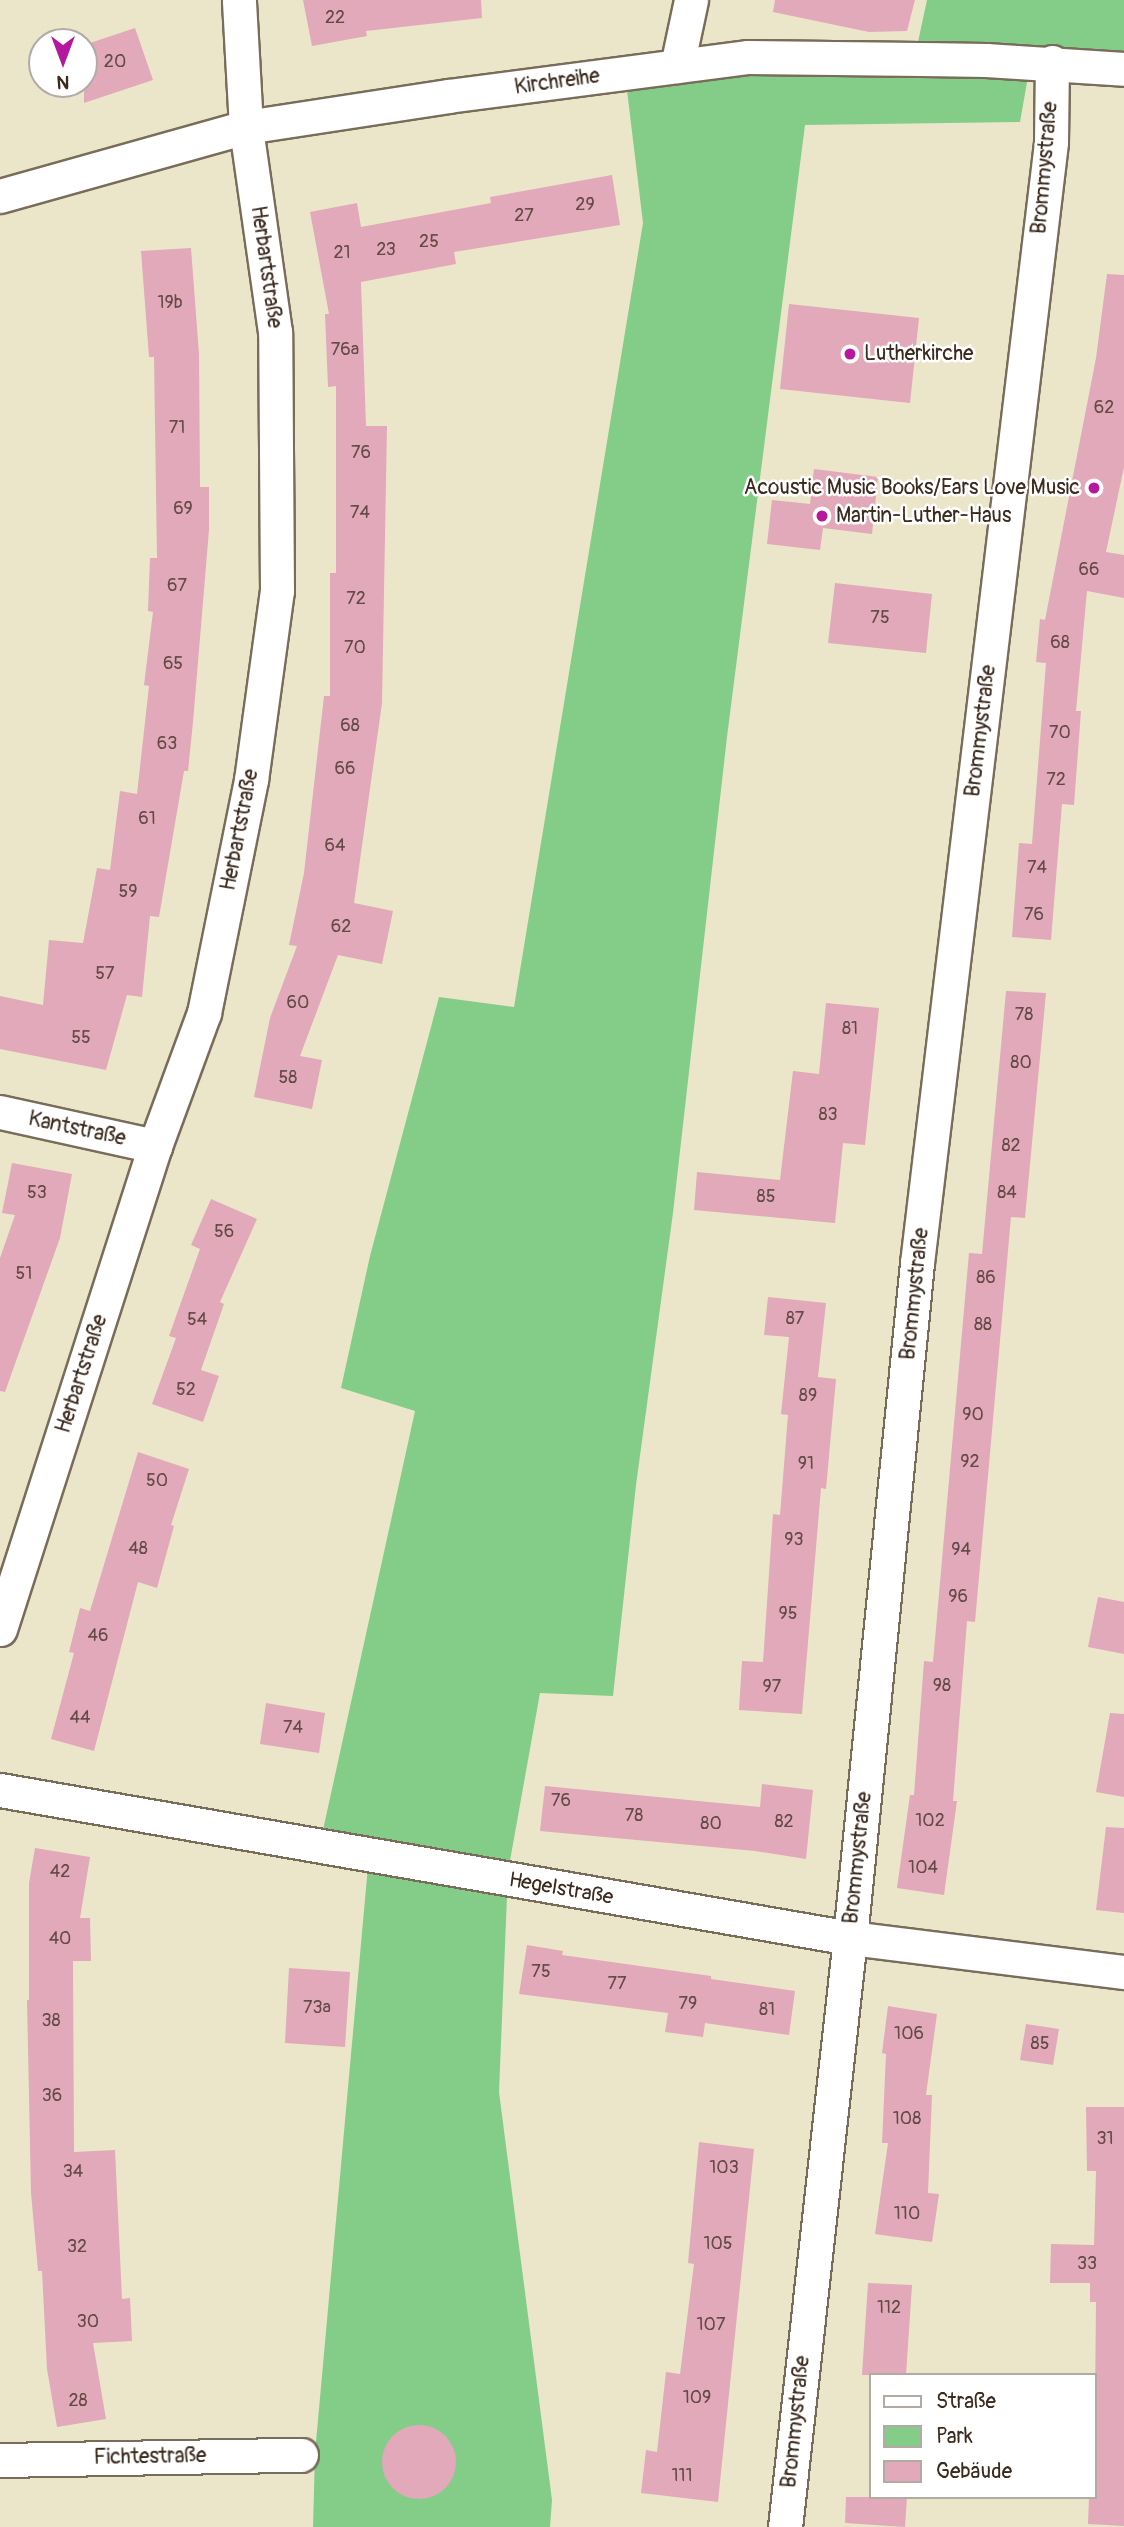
<!DOCTYPE html>
<meta charset="utf-8">
<style>
body{margin:0}
#map{position:relative;width:1124px;height:2527px;overflow:hidden;background:#ebe6c9;font-family:Pangolin,sans-serif}
div>[style]{position:absolute}
.green>*{inset:0;background:#84cd89}
.building>*{inset:0;background:#e1a9ba}
.round{border-radius:50%}
.roads{filter:drop-shadow(2px 0 #796c5a) drop-shadow(-2px 0 #796c5a) drop-shadow(0 2px #796c5a) drop-shadow(0 -2px #796c5a)}
.minor>*{height:33px;margin:-16.5px;padding:0 16.5px;transform-origin:16.5px;border-radius:16.5px;background:#fff}
.dots>*{width:19px;height:19px;translate:-50% -50%;box-sizing:border-box;border:4px solid #fff;border-radius:50%}
span{translate:-50% -50%;white-space:nowrap;text-align:center;line-height:1.15;-webkit-text-stroke:5px #fff;paint-order:stroke}
.number-label{font-size:18px;color:#644a45}
.number-label span{-webkit-text-stroke-width:0}
.street-label{font-size:21px;color:#3b2a1e}
.poi-label{font-size:21px;color:#3b2a1e}
.left{translate:0 -50%;text-align:left}
.right{translate:-100% -50%;text-align:right}
.legend{position:absolute;left:869px;top:2373px;width:228px;height:126px;box-sizing:border-box;background:#fff;border:2px solid #b1aaa5;margin:0;padding:9px 12px;list-style:none;font-size:21px;color:#3b2a1e}
.legend li{display:flex;align-items:center;gap:14px;height:35px}
.legend b{width:35px;border:2px solid #b1aaa5}
.north{position:absolute;left:28px;top:28px;width:70px;height:70px;box-sizing:border-box;background:#fff;border:2px solid #b1aaa5;border-radius:50%;rotate:180deg;font-size:19px;font-weight:700;line-height:28px;text-align:center;color:#3b2a1e}
.north::after{content:'';display:block;margin:auto;width:24px;height:32px;background:#b5179e;clip-path:polygon(50% 0,100% 100%,50% 72%,0 100%)}
</style>
<div id="map">
<div class="green">
<i style="clip-path:polygon(927px 0,1124px 0,1124px 54px,918px 42px)"></i>
<i style="clip-path:polygon(750px 69px,1029px 71px,1020px 122px,805px 125px,727px 737px,673px 1213px,636px 1485px,613px 1696px,540px 1693px,508px 1872px,499px 2092px,552px 2500px,550px 2527px,313px 2527px,315px 2453px,369px 1855px,321px 1839px,415px 1411px,341px 1388px,370px 1256px,439px 997px,514px 1007px,643px 223px,626px 82px)"></i>
</div>
<div class="building">
<i style="clip-path:polygon(303px 0,481px 0,482px 18px,366px 31px,367px 36px,312px 46px)"></i>
<i style="clip-path:polygon(775px 0,915px 0,907px 31px,869px 32px,773px 12px)"></i>
<i style="clip-path:polygon(135px 28px,153px 80px,84px 103px,84px 45px)"></i>
<i style="clip-path:polygon(612px 175px,620px 225px,454px 252px,456px 264px,361px 282px,366px 426px,387px 426px,382px 703px,354px 903px,393px 911px,382px 964px,338px 955px,300px 1056px,322px 1060px,312px 1109px,254px 1097px,270px 1018px,297px 946px,289px 945px,304px 873px,324px 696px,330px 696px,330px 573px,336px 573px,336px 386px,328px 387px,325px 314px,329px 314px,310px 212px,357px 203px,361px 227px,491px 203px,490px 197px)"></i>
<i style="clip-path:polygon(191px 248px,199px 354px,200px 487px,209px 487px,209px 530px,193px 722px,188px 771px,184px 771px,159px 917px,150px 916px,142px 997px,127px 995px,106px 1070px,0 1049px,0 996px,43px 1005px,49px 940px,83px 943px,97px 868px,110px 870px,120px 791px,137px 794px,149px 686px,144px 685px,153px 612px,148px 611px,150px 558px,157px 558px,154px 357px,149px 357px,141px 251px)"></i>
<i style="clip-path:polygon(1107px 274px,1124px 275px,1124px 467px,1106px 552px,1124px 555px,1124px 598px,1087px 591px,1076px 711px,1081px 711px,1074px 805px,1062px 804px,1051px 940px,1012px 937px,1019px 843px,1032px 844px,1046px 663px,1036px 662px,1040px 619px,1045px 620px,1096px 358px)"></i>
<i style="clip-path:polygon(789px 304px,919px 318px,910px 403px,780px 389px)"></i>
<i style="clip-path:polygon(814px 469px,878px 477px,872px 534px,823px 528px,820px 550px,767px 544px,772px 500px,810px 504px)"></i>
<i style="clip-path:polygon(835px 583px,932px 594px,926px 653px,828px 643px)"></i>
<i style="clip-path:polygon(1006px 991px,1046px 993px,1025px 1218px,1011px 1217px,975px 1622px,967px 1621px,953px 1801px,957px 1801px,944px 1895px,897px 1888px,910px 1795px,914px 1795px,924px 1661px,933px 1662px,969px 1253px,982px 1254px)"></i>
<i style="clip-path:polygon(826px 1003px,879px 1008px,865px 1145px,843px 1143px,835px 1223px,694px 1210px,697px 1172px,780px 1180px,793px 1071px,819px 1074px)"></i>
<i style="clip-path:polygon(12px 1163px,72px 1174px,60px 1238px,5px 1392px,0 1391px,0 1258px,15px 1215px,2px 1213px)"></i>
<i style="clip-path:polygon(211px 1199px,257px 1219px,220px 1302px,224px 1304px,201px 1370px,219px 1376px,203px 1422px,152px 1404px,176px 1338px,169px 1336px,200px 1249px,191px 1245px)"></i>
<i style="clip-path:polygon(768px 1297px,826px 1303px,818px 1377px,836px 1379px,826px 1489px,821px 1488px,802px 1714px,739px 1710px,742px 1661px,763px 1662px,773px 1514px,780px 1515px,788px 1415px,781px 1414px,789px 1337px,764px 1335px)"></i>
<i style="clip-path:polygon(138px 1452px,189px 1469px,171px 1525px,174px 1526px,157px 1588px,138px 1582px,94px 1751px,51px 1739px,74px 1653px,69px 1652px,80px 1608px,90px 1611px)"></i>
<i style="clip-path:polygon(1098px 1597px,1124px 1602px,1124px 1654px,1088px 1647px)"></i>
<i style="clip-path:polygon(266px 1703px,325px 1713px,319px 1753px,260px 1744px)"></i>
<i style="clip-path:polygon(1110px 1713px,1124px 1714px,1124px 1797px,1096px 1792px)"></i>
<i style="clip-path:polygon(762px 1784px,813px 1790px,806px 1859px,755px 1851px,540px 1831px,545px 1786px,760px 1807px)"></i>
<i style="clip-path:polygon(1106px 1827px,1124px 1828px,1124px 1913px,1096px 1910px)"></i>
<i style="clip-path:polygon(35px 1848px,90px 1857px,80px 1918px,90px 1918px,91px 1961px,73px 1961px,74px 2152px,115px 2150px,122px 2299px,130px 2298px,132px 2341px,93px 2343px,106px 2419px,57px 2427px,47px 2369px,42px 2271px,38px 2271px,31px 2193px,27px 2000px,29px 2000px,29px 1883px)"></i>
<i style="clip-path:polygon(527px 1945px,563px 1951px,562px 1955px,711px 1976px,711px 1979px,795px 1991px,789px 2035px,705px 2023px,703px 2037px,665px 2032px,668px 2013px,519px 1994px)"></i>
<i style="clip-path:polygon(289px 1968px,350px 1972px,345px 2047px,285px 2043px)"></i>
<i style="clip-path:polygon(888px 2006px,937px 2014px,926px 2095px,932px 2095px,928px 2193px,939px 2194px,932px 2242px,875px 2234px,888px 2143px,882px 2143px,886px 2054px,882px 2053px)"></i>
<i style="clip-path:polygon(1026px 2024px,1059px 2029px,1053px 2065px,1020px 2060px)"></i>
<i style="clip-path:polygon(1086px 2107px,1124px 2107px,1124px 2526px,1088px 2524px,1089px 2497px,1094px 2497px,1096px 2302px,1090px 2302px,1090px 2283px,1050px 2283px,1051px 2244px,1094px 2245px,1096px 2171px,1087px 2171px)"></i>
<i style="clip-path:polygon(699px 2142px,754px 2149px,718px 2502px,641px 2493px,646px 2450px,657px 2452px,666px 2372px,680px 2374px,694px 2264px,688px 2263px)"></i>
<i style="clip-path:polygon(868px 2283px,912px 2285px,906px 2375px,862px 2375px)"></i>
<i class="round" style="left:382px;top:2425px;width:74px;height:74px"></i>
<i style="clip-path:polygon(846px 2497px,907px 2497px,905px 2527px,845px 2523px)"></i>
</div>
<div class="roads">
<div class="minor">
<i style="left:677px;top:66px;width:67px;rotate:-78deg"></i>
<i style="left:0;top:196px;width:255px;rotate:-15.7deg"></i>
<i style="left:246px;top:127px;width:204px;rotate:-8.7deg"></i>
<i style="left:448px;top:96px;width:303px;rotate:-7.4deg"></i>
<i style="left:748px;top:57px;width:238px;rotate:0.7deg"></i>
<i style="left:986px;top:60px;width:138px;rotate:3.7deg"></i>
<i style="left:0;top:1112px;width:159px;rotate:12.4deg"></i>
<i style="left:0;top:1629px;width:507px;rotate:-72.21deg"></i>
<i style="left:155px;top:1146px;width:142px;rotate:-69.8deg"></i>
<i style="left:204px;top:1013px;width:238px;rotate:-78.6deg"></i>
<i style="left:251px;top:780px;width:191px;rotate:-82.2deg"></i>
<i style="left:277px;top:591px;width:259px;rotate:-90.4deg"></i>
<i style="left:275px;top:332px;width:207px;rotate:-98.1deg"></i>
<i style="left:246px;top:127px;width:127px;rotate:-93.2deg"></i>
<i style="left:0;top:1790px;width:863px;rotate:9.88deg"></i>
<i style="left:850px;top:1938px;width:276px;rotate:7.1deg"></i>
<i style="left:0;top:2460px;width:301px;rotate:-1deg"></i>
<i style="left:785px;top:2527px;width:593px;rotate:-83.7deg"></i>
<i style="left:850px;top:1938px;width:678px;rotate:-84.33deg"></i>
<i style="left:917px;top:1263px;width:1129px;rotate:-83.18deg"></i>
<i style="left:1051px;top:142px;width:80px;rotate:-89.3deg"></i>
</div>
</div>
<div class="dots">
<i style="left:850px;top:354px;background:#b5179e"></i>
<i style="left:1094px;top:488px;background:#b5179e"></i>
<i style="left:822px;top:516px;background:#b5179e"></i>
</div>
<div class="number-label">
<span style="left:335px;top:18px">22</span>
<span style="left:115px;top:62px">20</span>
<span style="left:585px;top:205px">29</span>
<span style="left:524px;top:216px">27</span>
<span style="left:429px;top:242px">25</span>
<span style="left:386px;top:250px">23</span>
<span style="left:342px;top:253px">21</span>
<span style="left:170px;top:303px">19b</span>
<span style="left:345px;top:350px">76a</span>
<span style="left:1104px;top:408px">62</span>
<span style="left:177px;top:428px">71</span>
<span style="left:361px;top:453px">76</span>
<span style="left:183px;top:509px">69</span>
<span style="left:360px;top:513px">74</span>
<span style="left:1089px;top:570px">66</span>
<span style="left:177px;top:586px">67</span>
<span style="left:356px;top:599px">72</span>
<span style="left:880px;top:618px">75</span>
<span style="left:1060px;top:643px">68</span>
<span style="left:355px;top:648px">70</span>
<span style="left:173px;top:664px">65</span>
<span style="left:350px;top:726px">68</span>
<span style="left:1060px;top:733px">70</span>
<span style="left:167px;top:744px">63</span>
<span style="left:345px;top:769px">66</span>
<span style="left:1056px;top:780px">72</span>
<span style="left:147px;top:819px">61</span>
<span style="left:335px;top:846px">64</span>
<span style="left:1037px;top:868px">74</span>
<span style="left:128px;top:892px">59</span>
<span style="left:1034px;top:915px">76</span>
<span style="left:341px;top:927px">62</span>
<span style="left:105px;top:974px">57</span>
<span style="left:298px;top:1003px">60</span>
<span style="left:1024px;top:1015px">78</span>
<span style="left:850px;top:1029px">81</span>
<span style="left:81px;top:1038px">55</span>
<span style="left:1021px;top:1063px">80</span>
<span style="left:288px;top:1078px">58</span>
<span style="left:828px;top:1115px">83</span>
<span style="left:1011px;top:1146px">82</span>
<span style="left:37px;top:1193px">53</span>
<span style="left:1007px;top:1193px">84</span>
<span style="left:766px;top:1197px">85</span>
<span style="left:224px;top:1232px">56</span>
<span style="left:24px;top:1274px">51</span>
<span style="left:986px;top:1278px">86</span>
<span style="left:795px;top:1319px">87</span>
<span style="left:197px;top:1320px">54</span>
<span style="left:983px;top:1325px">88</span>
<span style="left:186px;top:1390px">52</span>
<span style="left:808px;top:1396px">89</span>
<span style="left:973px;top:1415px">90</span>
<span style="left:970px;top:1462px">92</span>
<span style="left:806px;top:1464px">91</span>
<span style="left:157px;top:1481px">50</span>
<span style="left:794px;top:1540px">93</span>
<span style="left:138px;top:1549px">48</span>
<span style="left:961px;top:1550px">94</span>
<span style="left:958px;top:1597px">96</span>
<span style="left:788px;top:1614px">95</span>
<span style="left:98px;top:1636px">46</span>
<span style="left:942px;top:1686px">98</span>
<span style="left:772px;top:1687px">97</span>
<span style="left:80px;top:1718px">44</span>
<span style="left:293px;top:1728px">74</span>
<span style="left:561px;top:1801px">76</span>
<span style="left:634px;top:1816px">78</span>
<span style="left:930px;top:1821px">102</span>
<span style="left:784px;top:1822px">82</span>
<span style="left:711px;top:1824px">80</span>
<span style="left:923px;top:1868px">104</span>
<span style="left:60px;top:1872px">42</span>
<span style="left:60px;top:1939px">40</span>
<span style="left:541px;top:1972px">75</span>
<span style="left:617px;top:1984px">77</span>
<span style="left:688px;top:2004px">79</span>
<span style="left:317px;top:2008px">73a</span>
<span style="left:767px;top:2010px">81</span>
<span style="left:51px;top:2021px">38</span>
<span style="left:909px;top:2034px">106</span>
<span style="left:1040px;top:2044px">85</span>
<span style="left:52px;top:2096px">36</span>
<span style="left:907px;top:2119px">108</span>
<span style="left:1105px;top:2139px">31</span>
<span style="left:724px;top:2168px">103</span>
<span style="left:73px;top:2172px">34</span>
<span style="left:907px;top:2214px">110</span>
<span style="left:718px;top:2244px">105</span>
<span style="left:77px;top:2247px">32</span>
<span style="left:1087px;top:2264px">33</span>
<span style="left:889px;top:2308px">112</span>
<span style="left:88px;top:2322px">30</span>
<span style="left:711px;top:2325px">107</span>
<span style="left:697px;top:2398px">109</span>
<span style="left:78px;top:2401px">28</span>
<span style="left:682px;top:2476px">111</span>
</div>
<div class="street-label">
<span style="left:557px;top:82px;rotate:-8deg">Kirchreihe</span>
<span style="left:1045px;top:168px;rotate:-85deg">Brommystraße</span>
<span style="left:266px;top:267px;rotate:82deg">Herbartstraße</span>
<span style="left:981px;top:731px;rotate:-83deg">Brommystraße</span>
<span style="left:240px;top:830px;rotate:-79deg">Herbartstraße</span>
<span style="left:77px;top:1129px;rotate:12deg">Kantstraße</span>
<span style="left:915px;top:1294px;rotate:-84deg">Brommystraße</span>
<span style="left:82px;top:1374px;rotate:-72deg">Herbartstraße</span>
<span style="left:858px;top:1858px;rotate:-84deg">Brommystraße</span>
<span style="left:561px;top:1889px;rotate:10deg">Hegelstraße</span>
<span style="left:796px;top:2422px;rotate:-84deg">Brommystraße</span>
<span style="left:150px;top:2457px;rotate:-1deg">Fichtestraße</span>
</div>
<div class="poi-label">
<span class="left" style="left:864px;top:354px">Lutherkirche</span>
<span class="right" style="left:1080px;top:488px">Acoustic Music Books/Ears Love Music</span>
<span class="left" style="left:836px;top:516px">Martin-Luther-Haus</span>
</div>
<ul class="legend">
<li><b style="height:9px;background:#fff"></b>Straße</li>
<li><b style="height:19px;background:#84cd89"></b>Park</li>
<li><b style="height:19px;background:#e1a9ba"></b>Gebäude</li>
</ul>
<div class="north">N</div>
</div>
